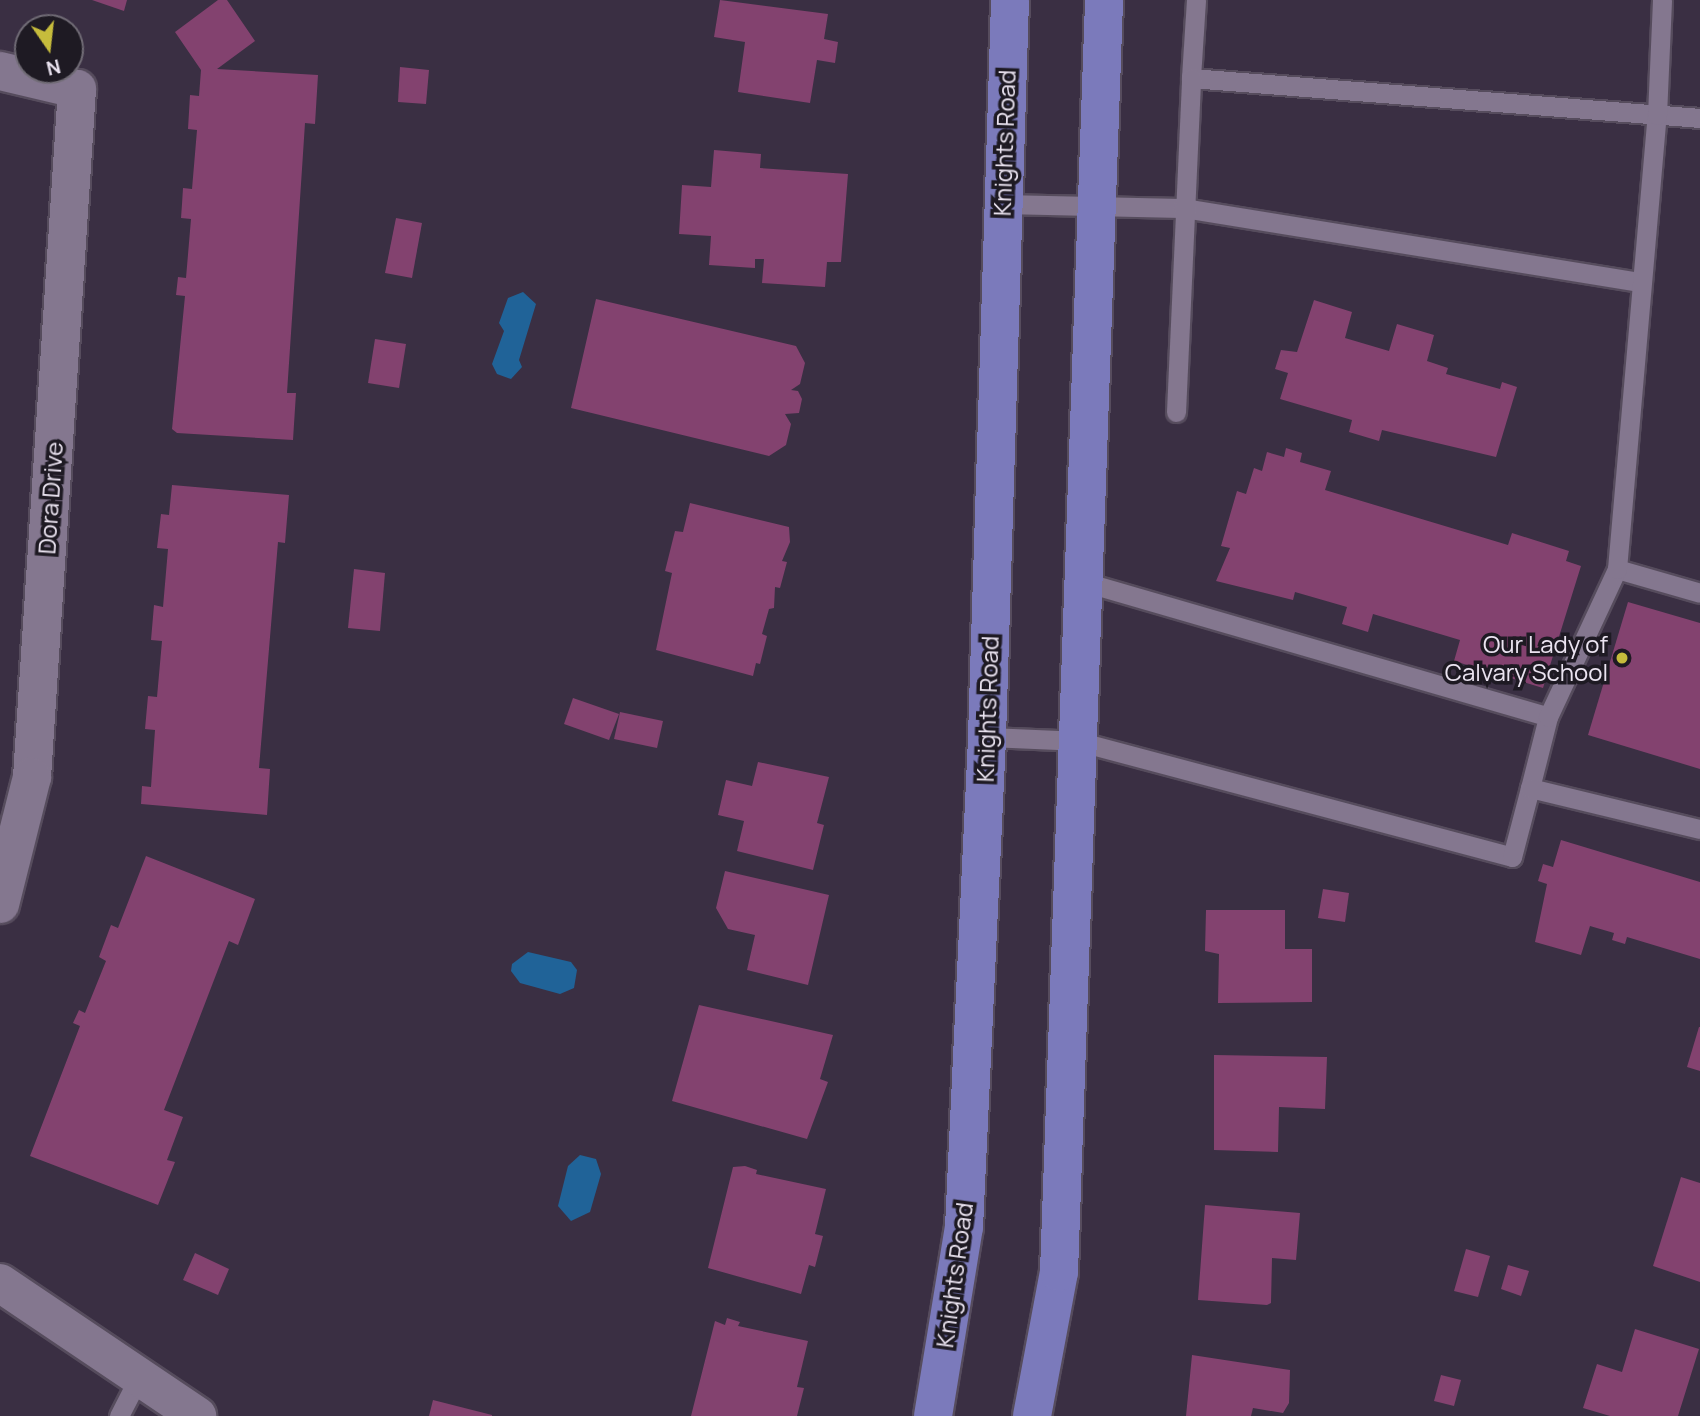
<!DOCTYPE html>
<style>
body{margin:0}
#map{position:relative;width:1700px;height:1416px;overflow:hidden;background:#3a2f43;font-family:Manrope,sans-serif}
div>[style]{position:absolute}
.water>*{inset:0;background:#206398}
.building>*{inset:0;background:#83426f}
.roads{filter:drop-shadow(2px 0 #564c5d) drop-shadow(-2px 0 #564c5d) drop-shadow(0 2px #564c5d) drop-shadow(0 -2px #564c5d)}
.lane>*{height:19px;margin:-9.5px;padding:0 9.5px;transform-origin:9.5px;border-radius:9.5px;background:#84778f}
.street>*{height:38px;margin:-19px;padding:0 19px;transform-origin:19px;border-radius:19px;background:#84778f}
.primary>*{height:38px;margin:-19px;padding:0 19px;transform-origin:19px;border-radius:19px;background:#7b7abb}
.dots>*{width:19px;height:19px;translate:-50% -50%;box-sizing:border-box;border:4px solid #1e1a23;border-radius:50%}
span{translate:-50% -50%;white-space:nowrap;text-align:center;line-height:1.15;-webkit-text-stroke:7px #1e1a23;paint-order:stroke}
.street-label{font-size:24px;color:#ebe4f1}
.poi-label{font-size:24px;color:#ebe4f1}
.right{translate:-100% -50%;text-align:right}
.north{position:absolute;left:14px;top:14px;width:70px;height:70px;box-sizing:border-box;background:#1e1a23;border:2px solid #706b75;border-radius:50%;rotate:166deg;font-size:19px;font-weight:700;line-height:28px;text-align:center;color:#ebe4f1}
.north::after{content:'';display:block;margin:auto;width:24px;height:32px;background:#c6bc3c;clip-path:polygon(50% 0,100% 100%,50% 72%,0 100%)}
</style>
<div id="map">
<div class="water">
<i style="clip-path:polygon(523px 292px,536px 304px,519px 360px,522px 367px,511px 379px,497px 374px,492px 364px,504px 331px,499px 323px,508px 298px)"></i>
<i style="clip-path:polygon(528px 952px,571px 962px,577px 970px,574px 988px,560px 994px,520px 983px,511px 971px,512px 964px)"></i>
<i style="clip-path:polygon(580px 1155px,596px 1159px,601px 1174px,590px 1212px,571px 1221px,558px 1206px,568px 1166px)"></i>
</div>
<div class="building">
<i style="clip-path:polygon(92px 0,127px 0,124px 11px)"></i>
<i style="clip-path:polygon(218px 0,227px 0,255px 41px,217px 69px,318px 75px,315px 124px,305px 123px,302px 169px,287px 393px,296px 393px,293px 440px,177px 433px,172px 429px,185px 296px,176px 295px,178px 277px,186px 278px,191px 219px,181px 218px,182px 204px,183px 188px,192px 189px,197px 130px,188px 129px,190px 95px,199px 96px,201px 70px,175px 32px)"></i>
<i style="clip-path:polygon(720px 0,828px 14px,824px 39px,838px 42px,835px 63px,817px 60px,810px 103px,738px 92px,745px 42px,714px 37px)"></i>
<i style="clip-path:polygon(400px 67px,429px 70px,426px 104px,398px 102px)"></i>
<i style="clip-path:polygon(714px 150px,761px 154px,760px 168px,848px 174px,841px 262px,827px 262px,825px 287px,762px 283px,764px 259px,755px 259px,755px 268px,709px 265px,711px 236px,679px 234px,682px 185px,711px 187px)"></i>
<i style="clip-path:polygon(396px 218px,422px 223px,412px 278px,385px 273px)"></i>
<i style="clip-path:polygon(596px 299px,796px 346px,805px 363px,800px 384px,791px 390px,798px 391px,802px 399px,799px 413px,785px 414px,791px 424px,786px 445px,769px 456px,571px 408px)"></i>
<i style="clip-path:polygon(1314px 300px,1352px 312px,1345px 338px,1389px 351px,1397px 324px,1434px 335px,1427px 361px,1448px 368px,1446px 374px,1500px 389px,1502px 382px,1517px 387px,1496px 457px,1382px 430px,1379px 441px,1349px 432px,1352px 420px,1280px 399px,1288px 373px,1275px 369px,1281px 350px,1297px 352px)"></i>
<i style="clip-path:polygon(375px 339px,406px 344px,399px 388px,368px 383px)"></i>
<i style="clip-path:polygon(1286px 448px,1302px 453px,1300px 462px,1331px 471px,1325px 490px,1508px 545px,1512px 533px,1569px 551px,1566px 561px,1581px 566px,1543px 688px,1454px 661px,1460px 640px,1373px 614px,1368px 632px,1342px 624px,1347px 607px,1295px 592px,1293px 600px,1216px 581px,1230px 548px,1221px 546px,1237px 491px,1246px 494px,1254px 468px,1262px 471px,1267px 452px,1284px 457px)"></i>
<i style="clip-path:polygon(172px 485px,289px 495px,285px 543px,278px 542px,259px 768px,270px 769px,267px 815px,141px 804px,142px 786px,151px 787px,155px 730px,145px 729px,148px 696px,157px 697px,162px 641px,151px 640px,154px 605px,163px 607px,168px 549px,157px 548px,161px 514px,169px 515px)"></i>
<i style="clip-path:polygon(690px 503px,789px 527px,790px 542px,782px 561px,787px 562px,780px 588px,775px 587px,774px 608px,769px 609px,762px 634px,767px 636px,760px 664px,756px 663px,753px 676px,656px 650px,672px 573px,665px 571px,675px 531px,683px 532px)"></i>
<i style="clip-path:polygon(354px 569px,385px 573px,380px 631px,348px 628px)"></i>
<i style="clip-path:polygon(1628px 602px,1700px 623px,1700px 769px,1588px 735px)"></i>
<i style="clip-path:polygon(573px 698px,619px 714px,609px 740px,564px 724px)"></i>
<i style="clip-path:polygon(620px 712px,663px 721px,657px 748px,614px 739px)"></i>
<i style="clip-path:polygon(758px 762px,829px 777px,817px 823px,824px 825px,813px 870px,737px 851px,744px 821px,718px 815px,726px 780px,752px 786px)"></i>
<i style="clip-path:polygon(1561px 840px,1700px 882px,1700px 959px,1627px 937px,1625px 944px,1612px 940px,1614px 933px,1590px 926px,1581px 955px,1535px 942px,1547px 884px,1538px 881px,1543px 864px,1553px 867px)"></i>
<i style="clip-path:polygon(146px 856px,255px 899px,238px 945px,229px 941px,164px 1110px,183px 1117px,167px 1160px,175px 1162px,158px 1205px,30px 1156px,80px 1026px,73px 1023px,79px 1010px,85px 1013px,106px 961px,99px 957px,111px 925px,118px 928px)"></i>
<i style="clip-path:polygon(725px 871px,829px 895px,808px 985px,747px 970px,755px 935px,728px 929px,716px 908px)"></i>
<i style="clip-path:polygon(1323px 889px,1349px 893px,1345px 922px,1318px 918px)"></i>
<i style="clip-path:polygon(1206px 910px,1285px 910px,1285px 949px,1312px 949px,1312px 1002px,1218px 1003px,1219px 954px,1205px 951px)"></i>
<i style="clip-path:polygon(699px 1005px,833px 1035px,820px 1079px,828px 1082px,807px 1139px,672px 1101px)"></i>
<i style="clip-path:polygon(1699px 1027px,1700px 1027px,1700px 1071px,1687px 1067px)"></i>
<i style="clip-path:polygon(1214px 1055px,1327px 1057px,1325px 1109px,1279px 1107px,1278px 1152px,1214px 1150px)"></i>
<i style="clip-path:polygon(745px 1166px,757px 1170px,756px 1174px,826px 1189px,815px 1234px,823px 1236px,815px 1267px,809px 1265px,801px 1294px,708px 1268px,733px 1167px)"></i>
<i style="clip-path:polygon(1681px 1177px,1700px 1183px,1700px 1282px,1653px 1266px)"></i>
<i style="clip-path:polygon(1205px 1205px,1300px 1213px,1296px 1260px,1272px 1258px,1271px 1303px,1267px 1305px,1198px 1300px)"></i>
<i style="clip-path:polygon(1466px 1249px,1490px 1256px,1478px 1297px,1454px 1291px)"></i>
<i style="clip-path:polygon(195px 1253px,229px 1269px,218px 1295px,183px 1280px)"></i>
<i style="clip-path:polygon(1508px 1265px,1529px 1271px,1521px 1296px,1501px 1289px)"></i>
<i style="clip-path:polygon(727px 1318px,740px 1322px,738px 1326px,808px 1341px,797px 1387px,804px 1388px,797px 1416px,691px 1416px,715px 1321px,725px 1325px)"></i>
<i style="clip-path:polygon(1635px 1329px,1699px 1349px,1678px 1416px,1610px 1416px,1583px 1408px,1597px 1364px,1622px 1372px)"></i>
<i style="clip-path:polygon(1192px 1355px,1290px 1370px,1289px 1403px,1283px 1413px,1253px 1408px,1251px 1416px,1186px 1416px)"></i>
<i style="clip-path:polygon(1441px 1375px,1461px 1380px,1454px 1406px,1434px 1401px)"></i>
<i style="clip-path:polygon(433px 1400px,492px 1415px,492px 1416px,429px 1416px)"></i>
</div>
<div class="roads">
<div class="lane">
<i style="left:1196px;top:0;width:78px;rotate:93.7deg"></i>
<i style="left:1191px;top:78px;width:511px;rotate:4.49deg"></i>
<i style="left:1001px;top:204px;width:182px;rotate:1.3deg"></i>
<i style="left:1183px;top:208px;width:463px;rotate:9.2deg"></i>
<i style="left:1176px;top:412px;width:334px;rotate:-87.4deg"></i>
<i style="left:1617px;top:569px;width:86px;rotate:16.1deg"></i>
<i style="left:1081px;top:581px;width:486px;rotate:16.2deg"></i>
<i style="left:1548px;top:717px;width:73px;rotate:104.2deg"></i>
<i style="left:1548px;top:717px;width:163px;rotate:-65deg"></i>
<i style="left:1617px;top:569px;width:456px;rotate:-85deg"></i>
<i style="left:1657px;top:115px;width:115px;rotate:-87.5deg"></i>
<i style="left:987px;top:737px;width:90px;rotate:2.5deg"></i>
<i style="left:1077px;top:741px;width:450px;rotate:14.9deg"></i>
<i style="left:1512px;top:857px;width:71px;rotate:-75.4deg"></i>
<i style="left:1530px;top:788px;width:175px;rotate:13.6deg"></i>
<i style="left:119px;top:1416px;width:44px;rotate:-62.9deg"></i>
</div>
<div class="street">
<i style="left:0;top:71px;width:79px;rotate:13.2deg"></i>
<i style="left:77px;top:89px;width:689px;rotate:93.74deg"></i>
<i style="left:32px;top:777px;width:131px;rotate:104.1deg"></i>
<i style="left:0;top:1283px;width:238px;rotate:34deg"></i>
</div>
<div class="primary">
<i style="left:933px;top:1416px;width:192px;rotate:-80.7deg"></i>
<i style="left:964px;top:1227px;width:491px;rotate:-87.3deg"></i>
<i style="left:987px;top:737px;width:737px;rotate:-88.21deg"></i>
<i style="left:1032px;top:1416px;width:147px;rotate:-79.4deg"></i>
<i style="left:1059px;top:1272px;width:1273px;rotate:-87.97deg"></i>
</div>
</div>
<div class="dots">
<i style="left:1622px;top:658px;background:#c6bc3c"></i>
</div>
<div class="street-label">
<span style="left:1004px;top:143px;rotate:-88deg">Knights Road</span>
<span style="left:50px;top:498px;rotate:-86deg">Dora Drive</span>
<span style="left:987px;top:709px;rotate:-88deg">Knights Road</span>
<span style="left:954px;top:1275px;rotate:-82deg">Knights Road</span>
</div>
<div class="poi-label">
<span class="right" style="left:1608px;top:658px">Our Lady of<br>Calvary School</span>
</div>
<div class="north">N</div>
</div>
